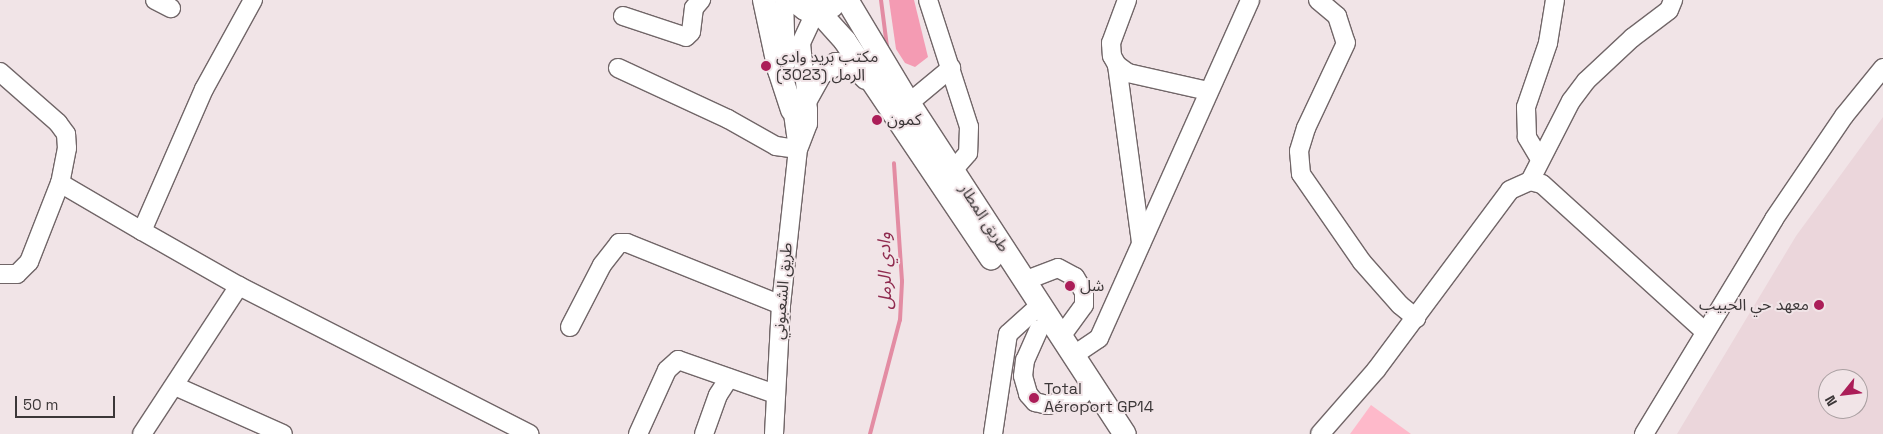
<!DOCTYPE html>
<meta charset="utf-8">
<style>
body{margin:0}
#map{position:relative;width:1883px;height:434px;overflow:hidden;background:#f1e4e7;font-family:"Space Grotesk","Noto Sans Arabic",sans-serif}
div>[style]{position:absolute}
.built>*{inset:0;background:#ebd6db}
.green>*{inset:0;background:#feb9ca}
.forest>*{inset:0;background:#f49bb3}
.stream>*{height:4px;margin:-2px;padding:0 2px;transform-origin:2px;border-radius:2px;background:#e38ca3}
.roads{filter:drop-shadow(1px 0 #716668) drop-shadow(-1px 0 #716668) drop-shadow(0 1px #716668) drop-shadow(0 -1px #716668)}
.minor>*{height:18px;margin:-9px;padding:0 9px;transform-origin:9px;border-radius:9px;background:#fff}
.major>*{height:22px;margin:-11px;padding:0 11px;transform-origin:11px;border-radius:11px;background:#fff}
.dots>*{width:14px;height:14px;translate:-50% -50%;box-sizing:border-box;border:2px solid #f1e4e7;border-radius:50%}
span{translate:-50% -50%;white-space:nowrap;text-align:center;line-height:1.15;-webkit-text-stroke:4px #f1e4e7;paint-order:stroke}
.poi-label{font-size:16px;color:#3c3738}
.left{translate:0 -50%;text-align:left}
.right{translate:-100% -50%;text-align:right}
.street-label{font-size:16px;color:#3c3738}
.water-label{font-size:18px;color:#8f2a4e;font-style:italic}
.north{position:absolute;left:1818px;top:369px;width:50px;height:50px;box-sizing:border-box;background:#f1e4e7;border:1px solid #a99fa1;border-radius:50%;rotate:241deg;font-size:14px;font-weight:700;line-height:20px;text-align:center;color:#3c3738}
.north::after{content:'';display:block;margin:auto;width:18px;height:22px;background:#ab1d58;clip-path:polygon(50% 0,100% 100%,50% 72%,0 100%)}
.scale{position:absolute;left:15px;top:396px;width:100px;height:22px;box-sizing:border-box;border:2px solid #3c3738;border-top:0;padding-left:6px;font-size:15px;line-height:18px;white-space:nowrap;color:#3c3738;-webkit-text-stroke:4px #f1e4e7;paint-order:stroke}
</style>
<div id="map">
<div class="built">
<i style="clip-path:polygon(evenodd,1883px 117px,1883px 434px,1677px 434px,1796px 236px,1883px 117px,1828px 379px,1858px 379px,1858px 409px,1828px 409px,1828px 379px)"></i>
</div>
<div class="green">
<i style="clip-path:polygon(1371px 405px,1411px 434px,1350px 434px)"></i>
</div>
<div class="forest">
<i style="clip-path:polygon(889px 0,914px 0,928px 57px,915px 67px,905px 63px,896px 49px)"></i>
</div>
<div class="stream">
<i style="left:881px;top:0;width:47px;rotate:82.7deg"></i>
<i style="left:870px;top:434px;width:118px;rotate:-75.3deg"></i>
<i style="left:900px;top:320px;width:39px;rotate:-87deg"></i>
<i style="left:902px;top:281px;width:118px;rotate:-93.9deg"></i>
</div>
<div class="roads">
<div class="minor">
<i style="left:155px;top:0;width:18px;rotate:27deg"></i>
<i style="left:253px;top:0;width:102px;rotate:118.8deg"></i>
<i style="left:204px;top:89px;width:155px;rotate:113.6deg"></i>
<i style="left:142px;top:231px;width:112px;rotate:29.6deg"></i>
<i style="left:239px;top:286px;width:326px;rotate:27deg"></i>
<i style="left:784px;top:0;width:63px;rotate:88.2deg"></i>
<i style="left:928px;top:0;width:133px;rotate:72.1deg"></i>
<i style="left:969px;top:127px;width:26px;rotate:92deg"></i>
<i style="left:968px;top:153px;width:23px;rotate:131deg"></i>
<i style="left:1127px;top:0;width:46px;rotate:110.4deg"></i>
<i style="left:1111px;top:43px;width:13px;rotate:86deg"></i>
<i style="left:1112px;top:56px;width:10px;rotate:61deg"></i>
<i style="left:1117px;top:65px;width:14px;rotate:36deg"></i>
<i style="left:1128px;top:73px;width:82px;rotate:12.7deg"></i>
<i style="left:1318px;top:0;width:25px;rotate:40deg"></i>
<i style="left:1337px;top:16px;width:28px;rotate:72deg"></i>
<i style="left:1346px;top:43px;width:94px;rotate:115.2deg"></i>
<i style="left:1306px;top:128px;width:24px;rotate:107deg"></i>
<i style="left:1299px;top:151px;width:23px;rotate:85deg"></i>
<i style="left:1301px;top:174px;width:107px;rotate:55.3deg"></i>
<i style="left:1362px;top:262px;width:57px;rotate:48.5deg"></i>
<i style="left:1400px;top:305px;width:21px;rotate:39deg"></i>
<i style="left:623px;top:16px;width:66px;rotate:18.4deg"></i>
<i style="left:686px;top:37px;width:7px;rotate:-45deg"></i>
<i style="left:691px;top:32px;width:24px;rotate:-83deg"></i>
<i style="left:694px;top:8px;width:11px;rotate:-49deg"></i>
<i style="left:1117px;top:65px;width:180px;rotate:82.3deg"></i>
<i style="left:618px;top:68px;width:121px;rotate:24.9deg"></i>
<i style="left:728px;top:119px;width:55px;rotate:29.4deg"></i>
<i style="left:776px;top:146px;width:22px;rotate:8deg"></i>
<i style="left:0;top:72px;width:77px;rotate:41.3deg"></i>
<i style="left:58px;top:123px;width:14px;rotate:54deg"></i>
<i style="left:66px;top:134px;width:14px;rotate:86deg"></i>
<i style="left:67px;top:148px;width:36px;rotate:101deg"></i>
<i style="left:60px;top:183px;width:95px;rotate:30.3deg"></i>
<i style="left:909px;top:103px;width:55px;rotate:-39.8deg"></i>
<i style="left:799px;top:147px;width:25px;rotate:-69deg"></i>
<i style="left:808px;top:124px;width:14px;rotate:-90deg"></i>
<i style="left:808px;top:110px;width:67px;rotate:-96deg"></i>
<i style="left:801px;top:43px;width:35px;rotate:-65deg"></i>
<i style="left:1540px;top:159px;width:26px;rotate:-121deg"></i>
<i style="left:1527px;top:137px;width:30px;rotate:-92deg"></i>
<i style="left:1526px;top:107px;width:68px;rotate:-71deg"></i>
<i style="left:1548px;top:43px;width:44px;rotate:-80.8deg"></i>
<i style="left:1530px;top:181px;width:90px;rotate:-62.9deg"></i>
<i style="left:1571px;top:101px;width:25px;rotate:-53deg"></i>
<i style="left:1586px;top:81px;width:63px;rotate:-43.1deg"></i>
<i style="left:1632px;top:38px;width:46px;rotate:-37.1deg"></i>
<i style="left:1669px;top:10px;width:11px;rotate:-68deg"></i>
<i style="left:0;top:274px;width:17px"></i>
<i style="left:17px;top:274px;width:17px;rotate:-45deg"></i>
<i style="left:29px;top:262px;width:85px;rotate:-68.6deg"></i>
<i style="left:1024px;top:281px;width:36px;rotate:-21deg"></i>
<i style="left:1058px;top:268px;width:19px;rotate:28deg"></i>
<i style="left:1075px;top:277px;width:17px;rotate:59deg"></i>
<i style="left:1084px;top:292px;width:13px;rotate:90deg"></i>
<i style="left:1084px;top:305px;width:39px;rotate:126deg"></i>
<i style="left:570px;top:327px;width:70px;rotate:-62.7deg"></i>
<i style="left:602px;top:265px;width:28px;rotate:-52deg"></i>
<i style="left:619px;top:243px;width:8px"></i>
<i style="left:627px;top:243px;width:166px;rotate:21.9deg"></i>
<i style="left:1039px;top:329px;width:34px;rotate:114deg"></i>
<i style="left:1025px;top:360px;width:16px;rotate:97deg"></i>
<i style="left:1023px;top:376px;width:19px;rotate:74deg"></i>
<i style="left:1028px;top:394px;width:11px;rotate:49deg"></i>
<i style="left:1035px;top:402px;width:13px;rotate:13deg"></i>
<i style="left:1048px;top:405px;width:35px;rotate:-16deg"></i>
<i style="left:1074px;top:355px;width:30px;rotate:-34deg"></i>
<i style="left:1099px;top:338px;width:370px;rotate:-65.9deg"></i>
<i style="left:175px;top:386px;width:118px;rotate:24deg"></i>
<i style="left:142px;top:434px;width:177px;rotate:-56.8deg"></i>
<i style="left:638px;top:434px;width:70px;rotate:-65.6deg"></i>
<i style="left:667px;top:370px;width:15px;rotate:-42deg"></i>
<i style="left:678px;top:360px;width:103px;rotate:19.3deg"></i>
<i style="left:704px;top:434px;width:41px;rotate:-70.3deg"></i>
<i style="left:718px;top:395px;width:20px;rotate:-57deg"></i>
<i style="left:774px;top:434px;width:129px;rotate:-86.9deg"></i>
<i style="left:781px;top:305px;width:157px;rotate:-83.8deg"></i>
<i style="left:798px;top:149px;width:50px;rotate:-98deg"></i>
<i style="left:993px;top:434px;width:101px;rotate:-81.5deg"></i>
<i style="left:1008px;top:334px;width:43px;rotate:-42.2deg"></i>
<i style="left:1320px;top:434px;width:85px;rotate:-48.8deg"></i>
<i style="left:1376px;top:370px;width:224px;rotate:-53.3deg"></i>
<i style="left:1510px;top:190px;width:22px;rotate:-24deg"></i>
<i style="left:1530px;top:181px;width:12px;rotate:14deg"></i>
<i style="left:1542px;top:184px;width:220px;rotate:42.2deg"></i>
<i style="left:1644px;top:434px;width:251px;rotate:-58.8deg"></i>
<i style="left:1774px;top:219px;width:125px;rotate:-55.8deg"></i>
<i style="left:1844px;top:116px;width:62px;rotate:-50.9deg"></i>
</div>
<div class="major">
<i style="left:764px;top:0;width:72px;rotate:77.9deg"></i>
<i style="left:779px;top:70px;width:42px;rotate:72deg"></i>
<i style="left:793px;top:0;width:15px;rotate:37deg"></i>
<i style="left:805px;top:9px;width:11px;rotate:10deg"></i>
<i style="left:816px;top:11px;width:17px;rotate:-17deg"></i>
<i style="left:847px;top:0;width:120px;rotate:59deg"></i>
<i style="left:909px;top:103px;width:395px;rotate:56.9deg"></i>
<i style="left:818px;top:11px;width:40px;rotate:48deg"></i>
<i style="left:845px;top:41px;width:262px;rotate:56.1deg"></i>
<i style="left:807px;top:98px;width:29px;rotate:-61deg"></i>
<i style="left:821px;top:73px;width:17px;rotate:-31deg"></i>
<i style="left:836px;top:64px;width:18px;rotate:6deg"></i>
<i style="left:854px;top:66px;width:17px;rotate:45deg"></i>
</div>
</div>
<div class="dots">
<i style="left:766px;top:66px;background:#ab1d58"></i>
<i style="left:877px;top:120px;background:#ab1d58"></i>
<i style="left:1070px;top:286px;background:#ab1d58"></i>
<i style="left:1819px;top:305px;background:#ab1d58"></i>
<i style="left:1034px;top:398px;background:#ab1d58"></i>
</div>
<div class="poi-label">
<span class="left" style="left:776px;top:66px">مكتب بريد وادي<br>الرمل (3023)</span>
<span class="left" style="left:887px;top:120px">كمون</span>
<span class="left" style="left:1080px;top:286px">شل</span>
<span class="right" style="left:1809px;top:305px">معهد حي الحبيب</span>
<span class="left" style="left:1044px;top:398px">Total<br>Aéroport GP14</span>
</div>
<div class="street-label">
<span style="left:984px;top:218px;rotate:57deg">طريق المطار</span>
<span style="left:783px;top:291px;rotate:-85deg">طريق الشعبوني</span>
</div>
<div class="water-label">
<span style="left:885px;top:271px;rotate:-91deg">وادي الرمل</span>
</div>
<div class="north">N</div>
<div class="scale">50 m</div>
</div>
